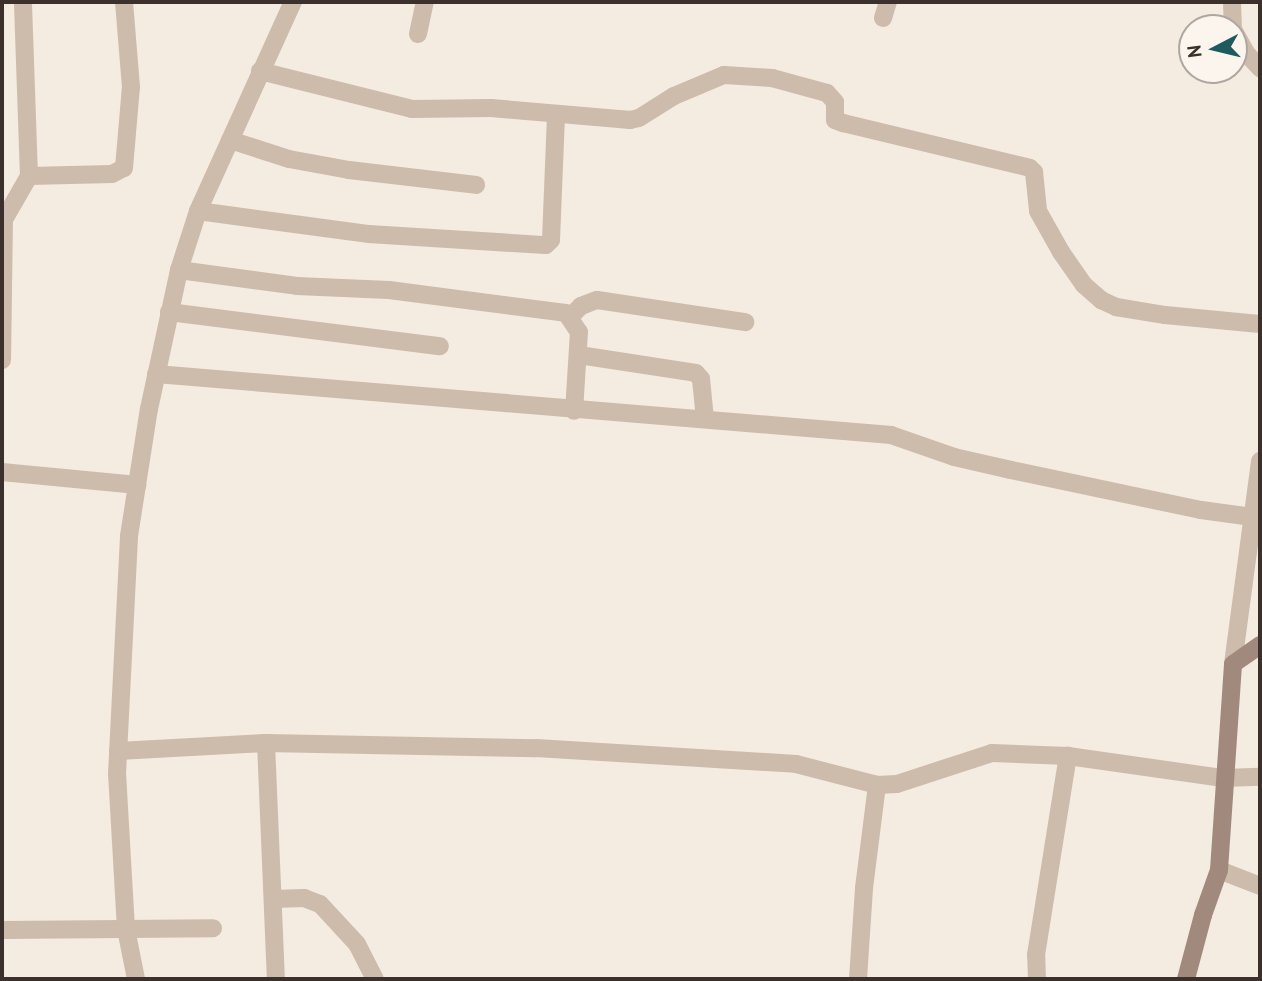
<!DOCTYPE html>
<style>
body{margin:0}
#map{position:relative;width:1262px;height:981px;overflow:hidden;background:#f4ebe1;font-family:"PT Sans",sans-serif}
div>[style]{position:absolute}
.street>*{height:18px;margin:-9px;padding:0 9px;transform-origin:9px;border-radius:9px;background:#cdbbac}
.secondary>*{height:18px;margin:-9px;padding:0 9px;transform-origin:9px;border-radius:9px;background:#a18a7d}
span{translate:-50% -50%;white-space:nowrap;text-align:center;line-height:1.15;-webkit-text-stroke:6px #fbf5ee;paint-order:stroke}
.frame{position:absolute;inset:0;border:4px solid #3b302b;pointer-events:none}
.north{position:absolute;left:1178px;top:14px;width:70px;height:70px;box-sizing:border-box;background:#fbf5ee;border:2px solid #aea6a0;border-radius:50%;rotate:263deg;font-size:19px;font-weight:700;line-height:28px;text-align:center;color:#3b302b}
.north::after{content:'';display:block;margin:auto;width:24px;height:32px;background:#1f5a5e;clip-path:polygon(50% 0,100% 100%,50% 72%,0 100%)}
</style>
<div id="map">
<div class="street">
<i style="left:1232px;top:2px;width:26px;rotate:88deg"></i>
<i style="left:883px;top:18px;width:17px;rotate:-73deg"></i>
<i style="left:1234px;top:31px;width:25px;rotate:61deg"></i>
<i style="left:1246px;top:53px;width:21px;rotate:47deg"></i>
<i style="left:418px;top:34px;width:33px;rotate:-78deg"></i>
<i style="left:260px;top:71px;width:157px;rotate:14deg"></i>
<i style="left:412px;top:109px;width:79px;rotate:-0.7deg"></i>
<i style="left:491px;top:108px;width:140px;rotate:4.9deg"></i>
<i style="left:630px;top:120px;width:9px;rotate:-13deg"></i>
<i style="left:639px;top:118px;width:41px;rotate:-32.2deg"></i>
<i style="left:674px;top:96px;width:54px;rotate:-22.8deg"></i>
<i style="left:724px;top:75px;width:48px;rotate:3.6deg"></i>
<i style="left:772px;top:78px;width:57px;rotate:15.3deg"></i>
<i style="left:827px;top:93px;width:12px;rotate:48deg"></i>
<i style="left:835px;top:102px;width:18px;rotate:90deg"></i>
<i style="left:835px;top:120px;width:9px;rotate:21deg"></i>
<i style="left:843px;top:123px;width:192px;rotate:13.5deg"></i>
<i style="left:1030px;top:168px;width:6px;rotate:45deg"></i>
<i style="left:1034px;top:172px;width:39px;rotate:84deg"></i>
<i style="left:1038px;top:211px;width:47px;rotate:60.7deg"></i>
<i style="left:1061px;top:252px;width:40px;rotate:55.1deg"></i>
<i style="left:1084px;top:285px;width:23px;rotate:41deg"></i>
<i style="left:1101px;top:300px;width:17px;rotate:25deg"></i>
<i style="left:1116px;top:307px;width:50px;rotate:9.3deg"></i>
<i style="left:1165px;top:315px;width:95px;rotate:5.4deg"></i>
<i style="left:230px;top:140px;width:62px;rotate:17.9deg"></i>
<i style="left:289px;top:159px;width:61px;rotate:10.4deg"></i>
<i style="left:349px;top:170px;width:128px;rotate:6.7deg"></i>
<i style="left:29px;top:176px;width:83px;rotate:-1.4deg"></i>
<i style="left:112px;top:174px;width:13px;rotate:-27deg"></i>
<i style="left:124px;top:168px;width:81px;rotate:-85.1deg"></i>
<i style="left:131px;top:87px;width:85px;rotate:-94.7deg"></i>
<i style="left:198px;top:211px;width:173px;rotate:7.7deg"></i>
<i style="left:369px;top:234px;width:177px;rotate:3.6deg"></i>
<i style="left:546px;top:245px;width:7px;rotate:-45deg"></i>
<i style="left:551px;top:240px;width:125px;rotate:-87.7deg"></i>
<i style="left:2px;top:223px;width:54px;rotate:-60.1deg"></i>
<i style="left:29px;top:176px;width:174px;rotate:-92deg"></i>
<i style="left:179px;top:270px;width:119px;rotate:7.7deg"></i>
<i style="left:297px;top:286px;width:92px;rotate:2.5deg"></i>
<i style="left:389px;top:290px;width:178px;rotate:7.4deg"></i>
<i style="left:566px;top:313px;width:23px;rotate:56deg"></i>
<i style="left:579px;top:332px;width:79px;rotate:93.6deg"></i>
<i style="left:169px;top:312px;width:273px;rotate:7.2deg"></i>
<i style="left:571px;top:316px;width:14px;rotate:-45deg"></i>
<i style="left:581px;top:306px;width:17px;rotate:-21deg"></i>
<i style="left:597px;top:300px;width:150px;rotate:8.5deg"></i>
<i style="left:579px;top:355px;width:118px;rotate:8.7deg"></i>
<i style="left:696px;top:373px;width:8px;rotate:50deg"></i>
<i style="left:701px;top:379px;width:40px;rotate:84.3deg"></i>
<i style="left:2px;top:360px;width:137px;rotate:-89.2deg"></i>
<i style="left:156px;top:374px;width:738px;rotate:4.74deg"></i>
<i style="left:891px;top:435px;width:67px;rotate:19.2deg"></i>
<i style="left:954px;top:457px;width:58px;rotate:12.8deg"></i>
<i style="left:1011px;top:470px;width:194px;rotate:11.9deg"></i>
<i style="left:1201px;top:510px;width:52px;rotate:7.7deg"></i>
<i style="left:2px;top:472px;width:136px;rotate:5.5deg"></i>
<i style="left:1233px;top:664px;width:205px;rotate:-82.4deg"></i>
<i style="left:266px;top:743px;width:236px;rotate:87.6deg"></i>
<i style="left:118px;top:751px;width:148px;rotate:-3.1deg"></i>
<i style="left:266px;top:743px;width:270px;rotate:1.1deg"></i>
<i style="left:536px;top:748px;width:260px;rotate:3.5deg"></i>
<i style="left:796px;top:764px;width:84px;rotate:14.5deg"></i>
<i style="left:877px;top:785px;width:20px;rotate:-3deg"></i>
<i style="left:897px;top:784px;width:100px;rotate:-18.1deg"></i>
<i style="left:992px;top:753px;width:76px;rotate:2.3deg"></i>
<i style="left:1068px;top:756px;width:157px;rotate:8.1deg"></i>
<i style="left:1223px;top:778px;width:37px;rotate:-2deg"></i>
<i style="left:1219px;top:870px;width:44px;rotate:21.3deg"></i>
<i style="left:274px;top:899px;width:30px;rotate:-2deg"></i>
<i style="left:304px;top:898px;width:17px;rotate:21deg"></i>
<i style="left:320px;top:904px;width:54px;rotate:47.2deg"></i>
<i style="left:357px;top:944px;width:39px;rotate:63deg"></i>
<i style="left:2px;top:930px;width:211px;rotate:-0.5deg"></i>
<i style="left:136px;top:979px;width:51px;rotate:-101.3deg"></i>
<i style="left:126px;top:929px;width:155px;rotate:-93.3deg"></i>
<i style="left:117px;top:774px;width:238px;rotate:-87.1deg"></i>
<i style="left:129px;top:536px;width:129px;rotate:-81.1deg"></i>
<i style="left:149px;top:409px;width:142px;rotate:-77.8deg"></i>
<i style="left:179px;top:270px;width:62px;rotate:-72.1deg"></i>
<i style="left:198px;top:211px;width:230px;rotate:-65.6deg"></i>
<i style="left:858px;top:979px;width:91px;rotate:-86.2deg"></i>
<i style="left:864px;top:888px;width:104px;rotate:-82.8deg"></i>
<i style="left:1037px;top:979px;width:24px;rotate:-92deg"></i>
<i style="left:1036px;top:955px;width:202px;rotate:-80.9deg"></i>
</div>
<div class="secondary">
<i style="left:1186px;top:979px;width:66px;rotate:-75.1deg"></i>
<i style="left:1203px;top:915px;width:48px;rotate:-70.4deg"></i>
<i style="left:1219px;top:870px;width:206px;rotate:-86.1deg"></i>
<i style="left:1233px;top:664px;width:33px;rotate:-35deg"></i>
</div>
<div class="frame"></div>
<div class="north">N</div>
</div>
